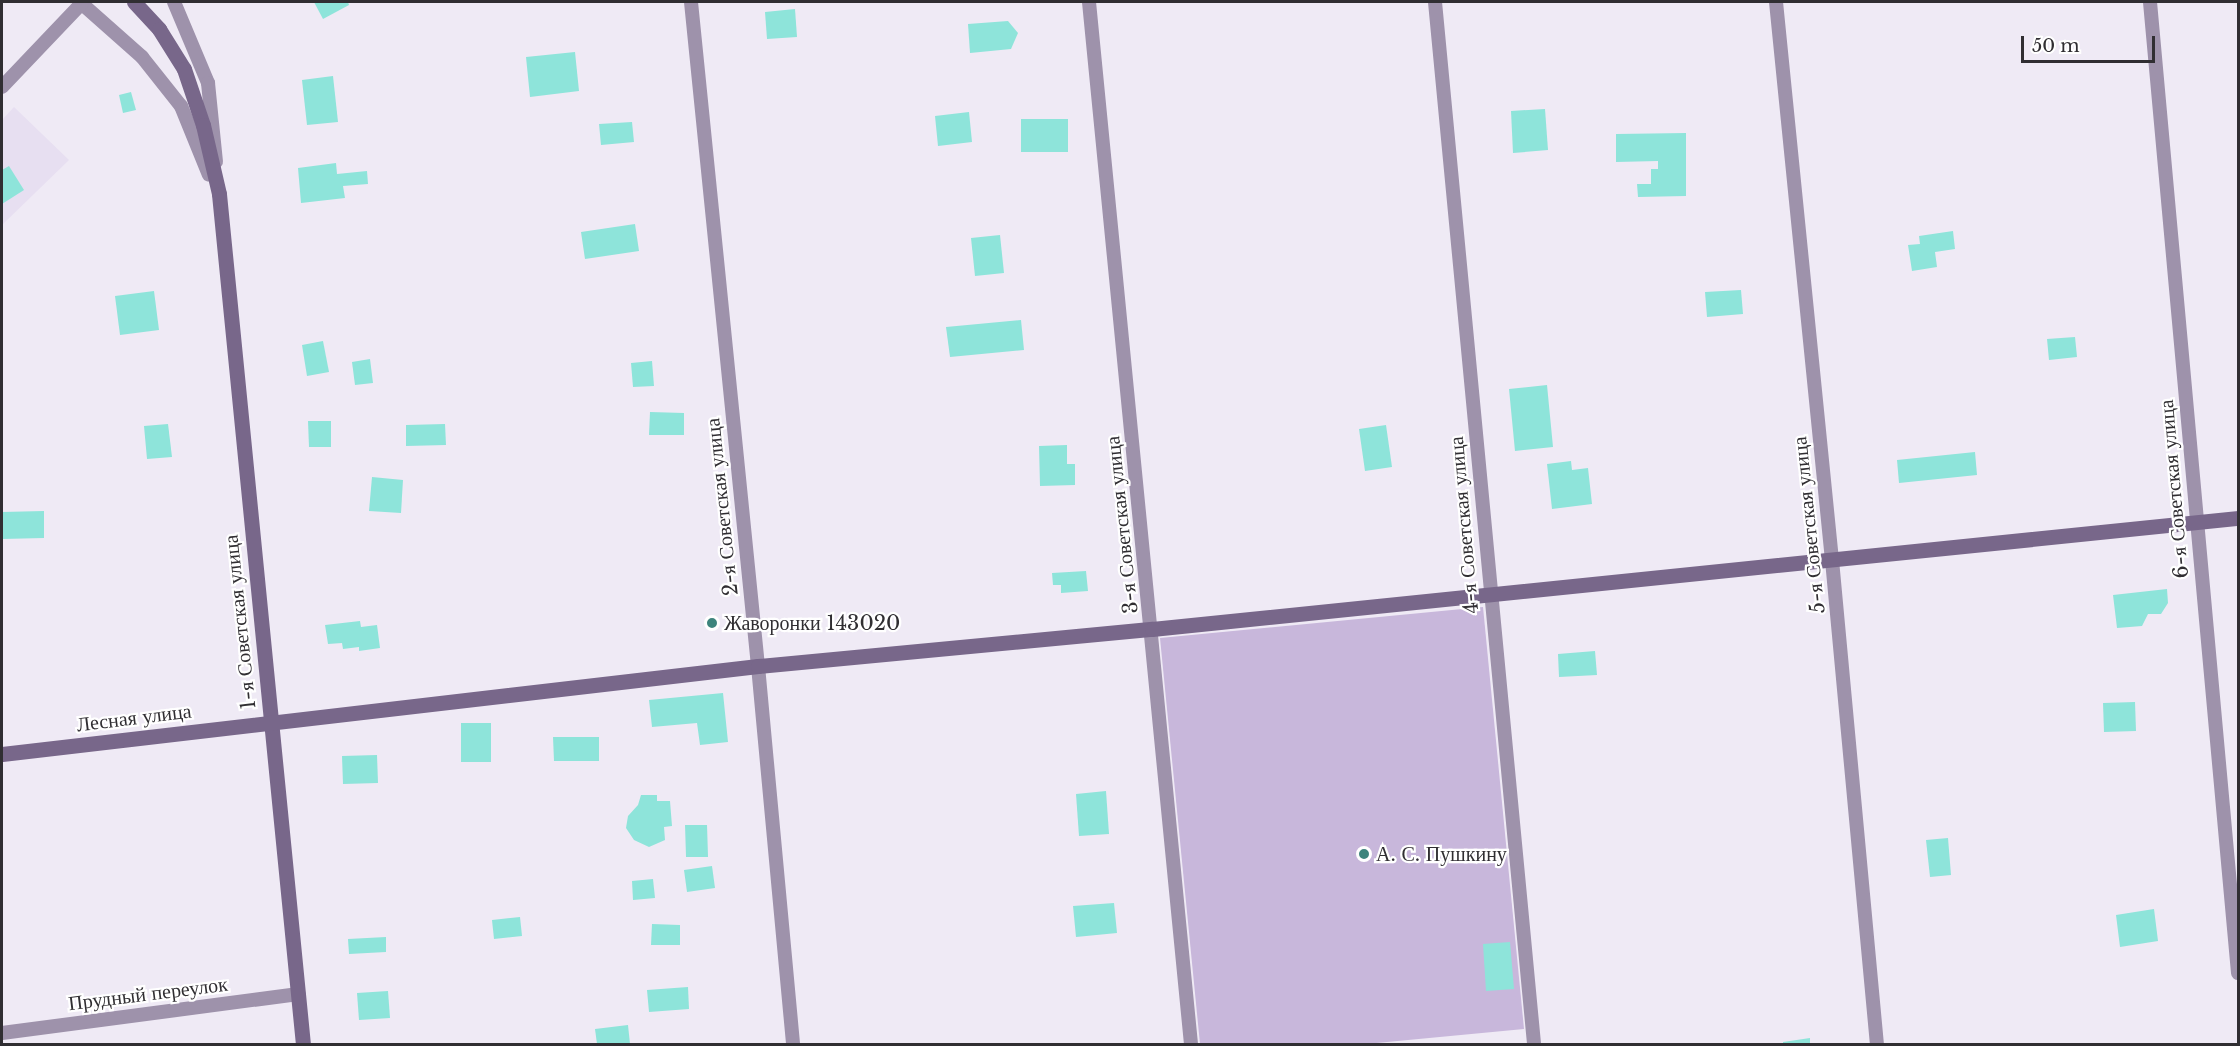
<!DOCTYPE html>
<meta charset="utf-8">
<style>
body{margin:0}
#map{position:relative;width:2240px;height:1046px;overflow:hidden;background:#efeaf5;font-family:"Libre Baskerville",serif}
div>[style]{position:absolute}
.built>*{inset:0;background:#e7dff1}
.green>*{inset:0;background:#c8b7db}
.building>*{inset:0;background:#8ee4da}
.street>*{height:14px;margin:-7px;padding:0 7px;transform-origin:7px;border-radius:7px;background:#9e92ab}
.secondary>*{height:15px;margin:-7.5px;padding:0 7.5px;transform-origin:7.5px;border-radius:7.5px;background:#78678a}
.dots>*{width:16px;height:16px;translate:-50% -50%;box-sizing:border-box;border:3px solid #fff;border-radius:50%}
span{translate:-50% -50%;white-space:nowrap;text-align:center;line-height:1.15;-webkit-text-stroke:4.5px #fff;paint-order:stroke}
.street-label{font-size:20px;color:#302e32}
.poi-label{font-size:20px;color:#302e32}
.left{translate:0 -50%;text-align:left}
.frame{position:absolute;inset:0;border:3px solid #302e32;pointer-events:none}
.scale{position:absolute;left:2021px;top:36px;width:134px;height:27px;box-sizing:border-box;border:3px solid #302e32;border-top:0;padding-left:8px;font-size:18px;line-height:21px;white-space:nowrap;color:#302e32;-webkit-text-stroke:4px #fff;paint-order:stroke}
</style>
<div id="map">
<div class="built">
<i style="clip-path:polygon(14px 107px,69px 160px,2px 225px,2px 120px)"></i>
</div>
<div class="green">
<i style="clip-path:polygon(1483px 607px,1524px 1029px,1366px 1044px,1200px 1044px,1160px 638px)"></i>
</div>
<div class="building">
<i style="clip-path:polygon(314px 2px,348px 2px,349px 5px,323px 19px)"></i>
<i style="clip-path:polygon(795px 9px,797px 37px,767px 39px,765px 12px)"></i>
<i style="clip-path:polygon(1008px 21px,1018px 33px,1011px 49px,970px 53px,968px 24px)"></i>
<i style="clip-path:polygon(575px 52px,579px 91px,530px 97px,526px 57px)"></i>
<i style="clip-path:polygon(333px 76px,338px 122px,307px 125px,302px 80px)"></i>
<i style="clip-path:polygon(131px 92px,136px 110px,123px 113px,119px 95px)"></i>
<i style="clip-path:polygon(1545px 109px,1548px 150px,1513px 153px,1511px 111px)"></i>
<i style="clip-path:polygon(969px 112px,972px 142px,938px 146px,935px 116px)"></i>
<i style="clip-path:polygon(1021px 119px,1068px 119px,1068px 152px,1021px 152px)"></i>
<i style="clip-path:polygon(632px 122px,634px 142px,601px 145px,599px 124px)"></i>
<i style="clip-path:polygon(1686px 133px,1686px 196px,1638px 197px,1637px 184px,1651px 184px,1651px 169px,1658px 169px,1658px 161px,1616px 162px,1616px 134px)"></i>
<i style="clip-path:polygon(336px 163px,337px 174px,367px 171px,368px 184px,343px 186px,345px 198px,301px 203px,298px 168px)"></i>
<i style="clip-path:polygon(9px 166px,24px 190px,2px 204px,2px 170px)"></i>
<i style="clip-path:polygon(635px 224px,639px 251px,585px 259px,581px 232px)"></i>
<i style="clip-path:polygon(1953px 231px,1955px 249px,1935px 252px,1937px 267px,1912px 271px,1908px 245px,1920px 244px,1919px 236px)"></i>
<i style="clip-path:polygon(1000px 235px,1004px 273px,975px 276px,971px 238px)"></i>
<i style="clip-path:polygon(1741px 290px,1743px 314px,1707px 317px,1705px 292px)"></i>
<i style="clip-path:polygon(154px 291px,159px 330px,120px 335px,115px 296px)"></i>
<i style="clip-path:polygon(1021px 320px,1024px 350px,950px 357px,946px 327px)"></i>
<i style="clip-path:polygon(2075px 337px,2077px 357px,2049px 360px,2047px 339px)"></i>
<i style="clip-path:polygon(323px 341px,329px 372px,307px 376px,302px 345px)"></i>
<i style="clip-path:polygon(370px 359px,373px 383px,355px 385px,352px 362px)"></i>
<i style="clip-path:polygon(652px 361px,654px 386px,633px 387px,631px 363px)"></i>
<i style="clip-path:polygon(1547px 385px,1553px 447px,1515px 451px,1509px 389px)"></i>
<i style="clip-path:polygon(650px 412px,684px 413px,684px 435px,649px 435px)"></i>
<i style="clip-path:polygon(308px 421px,331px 421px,331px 447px,309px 447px)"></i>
<i style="clip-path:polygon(168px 424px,172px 457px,147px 459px,144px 426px)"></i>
<i style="clip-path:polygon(445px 424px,446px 445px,406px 446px,406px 425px)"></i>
<i style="clip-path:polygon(1386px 425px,1392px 467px,1365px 471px,1359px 429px)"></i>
<i style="clip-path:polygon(1067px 445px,1067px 464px,1075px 464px,1075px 485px,1040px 486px,1039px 446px)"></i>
<i style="clip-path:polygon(1975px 452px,1977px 475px,1899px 483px,1897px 460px)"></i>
<i style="clip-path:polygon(1571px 461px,1572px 470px,1588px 468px,1592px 504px,1552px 509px,1547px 464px)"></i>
<i style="clip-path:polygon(372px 477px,403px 480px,401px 513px,369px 511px)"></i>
<i style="clip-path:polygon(44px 511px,44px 538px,2px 539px,2px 512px)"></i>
<i style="clip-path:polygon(1086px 571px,1088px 591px,1061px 593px,1061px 585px,1053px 585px,1052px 573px)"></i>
<i style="clip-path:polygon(2167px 589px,2168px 603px,2161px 614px,2148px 614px,2142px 626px,2117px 628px,2113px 595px)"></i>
<i style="clip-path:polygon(360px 621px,361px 627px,377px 625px,380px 648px,359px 651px,359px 647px,343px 649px,342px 643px,328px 644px,325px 625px)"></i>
<i style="clip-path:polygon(1595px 651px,1597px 675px,1559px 677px,1558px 654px)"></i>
<i style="clip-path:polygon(723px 693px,728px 742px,700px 745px,697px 723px,652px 727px,649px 700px)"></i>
<i style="clip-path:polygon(2135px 702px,2136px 731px,2104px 732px,2103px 703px)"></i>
<i style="clip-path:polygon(461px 723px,491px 723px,491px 762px,461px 762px)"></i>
<i style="clip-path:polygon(553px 737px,599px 737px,599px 761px,554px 761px)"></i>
<i style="clip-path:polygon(377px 755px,378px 783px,343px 784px,342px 756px)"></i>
<i style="clip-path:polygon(1106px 791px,1109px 834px,1079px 836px,1076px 794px)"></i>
<i style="clip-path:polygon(641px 795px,657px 795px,657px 801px,670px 801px,672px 826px,664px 827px,665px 840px,649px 847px,634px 840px,626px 828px,628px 816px,638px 805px)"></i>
<i style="clip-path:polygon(685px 825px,707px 825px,708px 857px,686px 857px)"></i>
<i style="clip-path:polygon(1948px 838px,1951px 875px,1930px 877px,1926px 840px)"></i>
<i style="clip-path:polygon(712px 866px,715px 888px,687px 892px,684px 870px)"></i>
<i style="clip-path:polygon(653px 879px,655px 898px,633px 900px,632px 881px)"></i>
<i style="clip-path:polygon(1114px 903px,1117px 933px,1076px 937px,1073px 906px)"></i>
<i style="clip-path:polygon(2154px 909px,2158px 941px,2120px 947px,2116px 915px)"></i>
<i style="clip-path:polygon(520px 917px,522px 936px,494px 939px,492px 920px)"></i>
<i style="clip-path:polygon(652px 924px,680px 925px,680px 945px,651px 945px)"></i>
<i style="clip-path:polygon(386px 937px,386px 952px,349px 954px,348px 939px)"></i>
<i style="clip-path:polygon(1510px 942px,1514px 989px,1486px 991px,1483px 944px)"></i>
<i style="clip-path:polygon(688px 987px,689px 1009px,649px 1012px,647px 990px)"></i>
<i style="clip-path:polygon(388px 991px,390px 1018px,359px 1020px,357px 993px)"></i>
<i style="clip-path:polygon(628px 1025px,630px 1044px,597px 1044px,595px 1029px)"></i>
<i style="clip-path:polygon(1810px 1038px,1810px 1044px,1783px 1044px,1783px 1042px)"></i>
</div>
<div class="street">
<i style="left:80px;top:2px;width:83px;rotate:41.6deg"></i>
<i style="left:142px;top:57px;width:63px;rotate:51.5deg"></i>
<i style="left:181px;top:106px;width:74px;rotate:67.9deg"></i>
<i style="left:174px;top:2px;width:88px;rotate:67.2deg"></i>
<i style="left:208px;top:83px;width:79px;rotate:84.2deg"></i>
<i style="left:691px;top:2px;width:667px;rotate:84.24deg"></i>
<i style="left:758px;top:666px;width:380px;rotate:84.7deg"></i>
<i style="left:1089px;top:2px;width:1047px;rotate:84.41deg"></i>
<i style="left:1435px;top:2px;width:1047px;rotate:84.57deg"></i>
<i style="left:1776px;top:2px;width:561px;rotate:84.27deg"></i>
<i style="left:1832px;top:560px;width:486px;rotate:84.7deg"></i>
<i style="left:2150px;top:2px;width:975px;rotate:84.82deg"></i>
<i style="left:2px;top:87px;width:116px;rotate:-46.4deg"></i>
<i style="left:2px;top:1033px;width:299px;rotate:-7.5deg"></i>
</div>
<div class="secondary">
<i style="left:134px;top:2px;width:37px;rotate:47deg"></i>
<i style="left:159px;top:29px;width:47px;rotate:58deg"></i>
<i style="left:184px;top:69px;width:59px;rotate:71.3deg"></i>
<i style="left:203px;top:125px;width:71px;rotate:76.9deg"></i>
<i style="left:219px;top:194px;width:854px;rotate:84.36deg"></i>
<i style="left:2px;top:754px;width:761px;rotate:-6.64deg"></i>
<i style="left:758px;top:666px;width:396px;rotate:-5.4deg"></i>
<i style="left:1152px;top:629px;width:1092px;rotate:-5.84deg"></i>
</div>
<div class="dots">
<i style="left:712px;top:623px;background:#3d847c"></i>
<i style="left:1364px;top:854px;background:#3d847c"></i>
</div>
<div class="street-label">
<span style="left:2174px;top:489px;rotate:-95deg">6-я Советская улица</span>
<span style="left:722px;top:507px;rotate:-96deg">2-я Советская улица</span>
<span style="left:1122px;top:525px;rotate:-96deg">3-я Советская улица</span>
<span style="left:1464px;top:525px;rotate:-95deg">4-я Советская улица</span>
<span style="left:1809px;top:525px;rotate:-96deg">5-я Советская улица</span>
<span style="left:240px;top:622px;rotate:-96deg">1-я Советская улица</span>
<span style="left:134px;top:718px;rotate:-7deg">Лесная улица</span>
<span style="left:148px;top:994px;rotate:-7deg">Прудный переулок</span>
</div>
<div class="poi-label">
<span class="left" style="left:724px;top:623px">Жаворонки 143020</span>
<span class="left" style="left:1376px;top:854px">А. С. Пушкину</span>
</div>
<div class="frame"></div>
<div class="scale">50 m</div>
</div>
